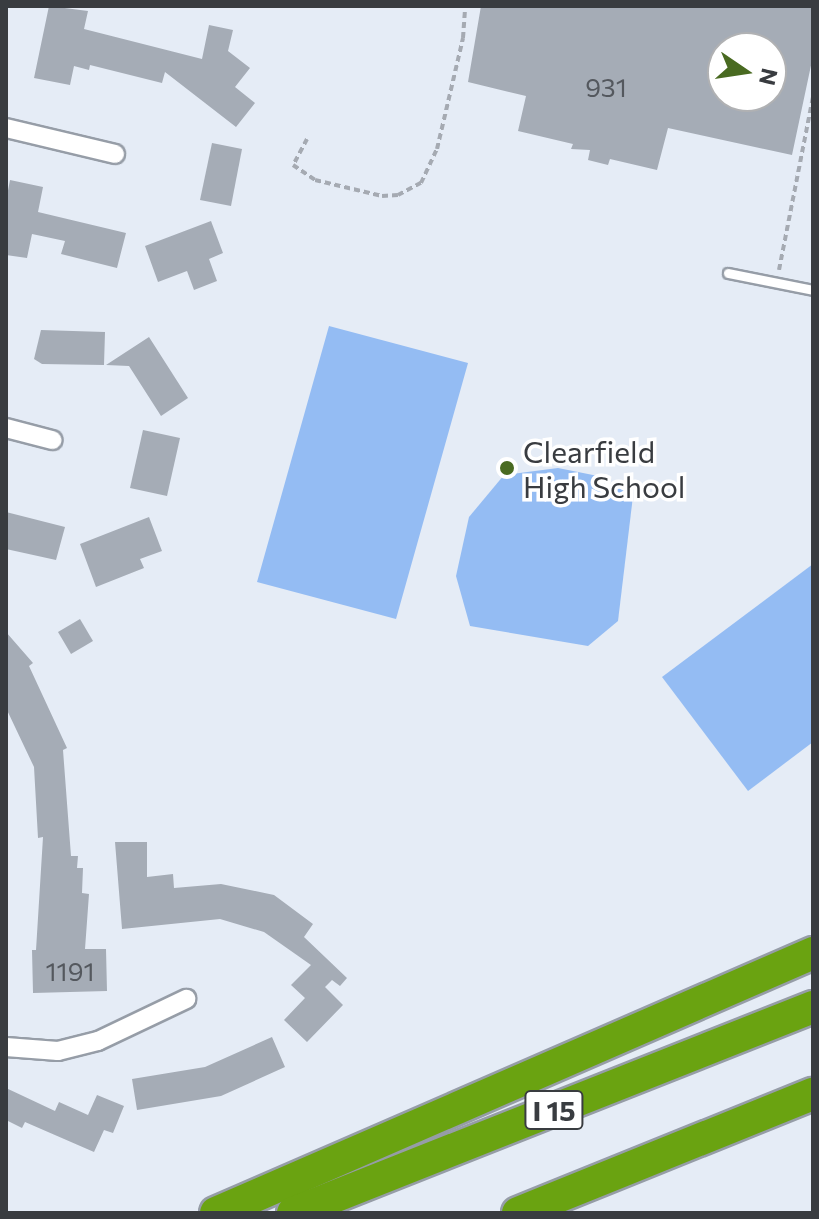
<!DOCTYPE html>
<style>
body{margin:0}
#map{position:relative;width:819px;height:1219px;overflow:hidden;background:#e5ecf6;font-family:Commissioner,sans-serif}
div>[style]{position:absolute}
.green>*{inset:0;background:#94bcf3}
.building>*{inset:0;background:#a5acb6}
.path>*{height:4px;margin-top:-2px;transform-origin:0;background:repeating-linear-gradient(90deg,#a5aab2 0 6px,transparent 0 10px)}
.roads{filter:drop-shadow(2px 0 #969da7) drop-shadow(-2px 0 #969da7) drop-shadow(0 2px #969da7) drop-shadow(0 -2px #969da7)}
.lane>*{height:9px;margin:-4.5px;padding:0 4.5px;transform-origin:4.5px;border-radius:4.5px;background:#fff}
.street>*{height:18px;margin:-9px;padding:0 9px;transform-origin:9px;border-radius:9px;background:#fff}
.highway>*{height:32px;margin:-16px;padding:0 16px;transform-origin:16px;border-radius:16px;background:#6aa311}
.dots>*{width:22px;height:22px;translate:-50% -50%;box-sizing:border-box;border:4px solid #fff;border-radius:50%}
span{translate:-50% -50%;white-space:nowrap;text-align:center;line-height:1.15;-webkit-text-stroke:7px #fff;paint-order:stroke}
.number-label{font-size:26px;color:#54585e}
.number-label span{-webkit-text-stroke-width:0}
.shield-label span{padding:2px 6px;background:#fff;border:2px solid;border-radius:6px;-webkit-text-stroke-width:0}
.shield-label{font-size:28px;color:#393c40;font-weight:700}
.poi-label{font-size:30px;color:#393c40}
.left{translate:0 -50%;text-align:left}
.frame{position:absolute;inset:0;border:8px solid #393c40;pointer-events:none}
.north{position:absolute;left:707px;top:32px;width:80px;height:80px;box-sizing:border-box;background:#fff;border:2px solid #b0b1b3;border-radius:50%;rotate:103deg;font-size:22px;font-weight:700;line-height:32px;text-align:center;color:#393c40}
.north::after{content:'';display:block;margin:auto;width:28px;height:36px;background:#496a21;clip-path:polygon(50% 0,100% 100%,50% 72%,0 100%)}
</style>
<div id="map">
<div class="green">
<i style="clip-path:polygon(329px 326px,468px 363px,396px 619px,257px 582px)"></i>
<i style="clip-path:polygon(558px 468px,598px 476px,633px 496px,618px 621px,588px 646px,470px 626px,456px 576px,469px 517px,504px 475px)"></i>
<i style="clip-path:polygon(813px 564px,813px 742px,748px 791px,662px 677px)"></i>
</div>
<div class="building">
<i style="clip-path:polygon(49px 6px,88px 11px,84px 29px,202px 59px,209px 25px,233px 30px,228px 51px,250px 68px,235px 87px,255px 103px,236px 127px,165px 72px,162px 83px,90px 65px,89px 70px,74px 66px,70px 85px,34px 78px)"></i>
<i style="clip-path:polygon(evenodd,481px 6px,813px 6px,813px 56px,792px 155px,668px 128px,657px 170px,610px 159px,608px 165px,588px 160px,590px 150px,571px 149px,573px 144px,518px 131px,526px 96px,468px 82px,481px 6px,723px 48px,771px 48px,771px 96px,723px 96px,723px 48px)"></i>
<i style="clip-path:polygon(212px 143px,242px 149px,231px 206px,200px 200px)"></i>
<i style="clip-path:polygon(10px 180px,43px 187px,38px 212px,126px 233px,117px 268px,61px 254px,65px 241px,32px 234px,27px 258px,6px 255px,6px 201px)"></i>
<i style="clip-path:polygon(211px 221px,223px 253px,209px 259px,217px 281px,194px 290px,187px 271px,158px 282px,145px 246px)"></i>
<i style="clip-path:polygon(41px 330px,105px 332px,104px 365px,42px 364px,34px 359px)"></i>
<i style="clip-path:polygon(149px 337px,188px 398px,161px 416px,129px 366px,106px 365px)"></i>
<i style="clip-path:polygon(143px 430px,180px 438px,167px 496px,130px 488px)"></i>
<i style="clip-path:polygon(6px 512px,65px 527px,56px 560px,6px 549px)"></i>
<i style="clip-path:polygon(149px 517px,162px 551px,140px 559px,144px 568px,96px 587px,80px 544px)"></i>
<i style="clip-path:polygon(80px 619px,93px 641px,71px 654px,58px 632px)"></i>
<i style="clip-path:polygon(6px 632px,33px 663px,29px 666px,67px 748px,63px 750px,71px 856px,78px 856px,77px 868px,83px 868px,82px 893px,89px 894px,85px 949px,106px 949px,107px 991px,33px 993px,32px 950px,36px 950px,43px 837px,38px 838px,34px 767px,6px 708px)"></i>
<i style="clip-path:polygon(115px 842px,147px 842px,147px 877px,173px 874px,174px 888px,221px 884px,274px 895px,313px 924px,304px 937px,347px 978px,340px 986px,332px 980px,325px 987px,343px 1005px,307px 1042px,284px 1020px,305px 998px,291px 985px,311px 965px,264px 932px,220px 919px,122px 929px)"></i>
<i style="clip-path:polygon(272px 1037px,285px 1067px,221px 1096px,137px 1110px,132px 1079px,205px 1067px)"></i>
<i style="clip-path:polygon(6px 1088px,55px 1111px,59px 1102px,88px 1115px,97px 1095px,124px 1106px,113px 1133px,104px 1130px,94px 1152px,25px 1122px,22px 1128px,6px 1120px)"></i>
</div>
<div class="path">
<i style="left:307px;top:139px;width:30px;rotate:118deg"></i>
<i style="left:293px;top:165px;width:27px;rotate:34deg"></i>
<i style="left:315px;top:180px;width:69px;rotate:13.4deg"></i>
<i style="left:382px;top:196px;width:16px;rotate:-4deg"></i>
<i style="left:398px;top:195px;width:26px;rotate:-28deg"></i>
<i style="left:421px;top:183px;width:38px;rotate:-65deg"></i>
<i style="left:437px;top:149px;width:114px;rotate:-76.8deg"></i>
<i style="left:463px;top:38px;width:32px;rotate:-86deg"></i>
<i style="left:779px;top:270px;width:177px;rotate:-78.9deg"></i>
</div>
<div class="roads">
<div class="lane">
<i style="left:728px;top:273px;width:87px;rotate:11.3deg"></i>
</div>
<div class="street">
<i style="left:6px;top:128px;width:112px;rotate:13.4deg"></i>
<i style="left:6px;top:428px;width:48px;rotate:14.6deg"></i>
<i style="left:6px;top:1047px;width:52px;rotate:4.4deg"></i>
<i style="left:58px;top:1051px;width:41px;rotate:-14deg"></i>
<i style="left:98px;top:1041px;width:98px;rotate:-25.5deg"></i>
</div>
<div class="highway">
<i style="left:216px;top:1213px;width:651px;rotate:-23.53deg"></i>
<i style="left:293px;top:1213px;width:559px;rotate:-21.61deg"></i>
<i style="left:518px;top:1213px;width:318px;rotate:-22deg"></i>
</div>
</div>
<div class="dots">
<i style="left:507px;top:468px;background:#496a21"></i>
</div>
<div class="number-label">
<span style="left:606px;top:87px">931</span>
<span style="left:70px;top:971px">1191</span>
</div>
<div class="shield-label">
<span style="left:554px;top:1110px">I 15</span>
</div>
<div class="poi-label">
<span class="left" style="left:523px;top:468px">Clearfield<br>High School</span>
</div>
<div class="frame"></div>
<div class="north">N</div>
</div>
